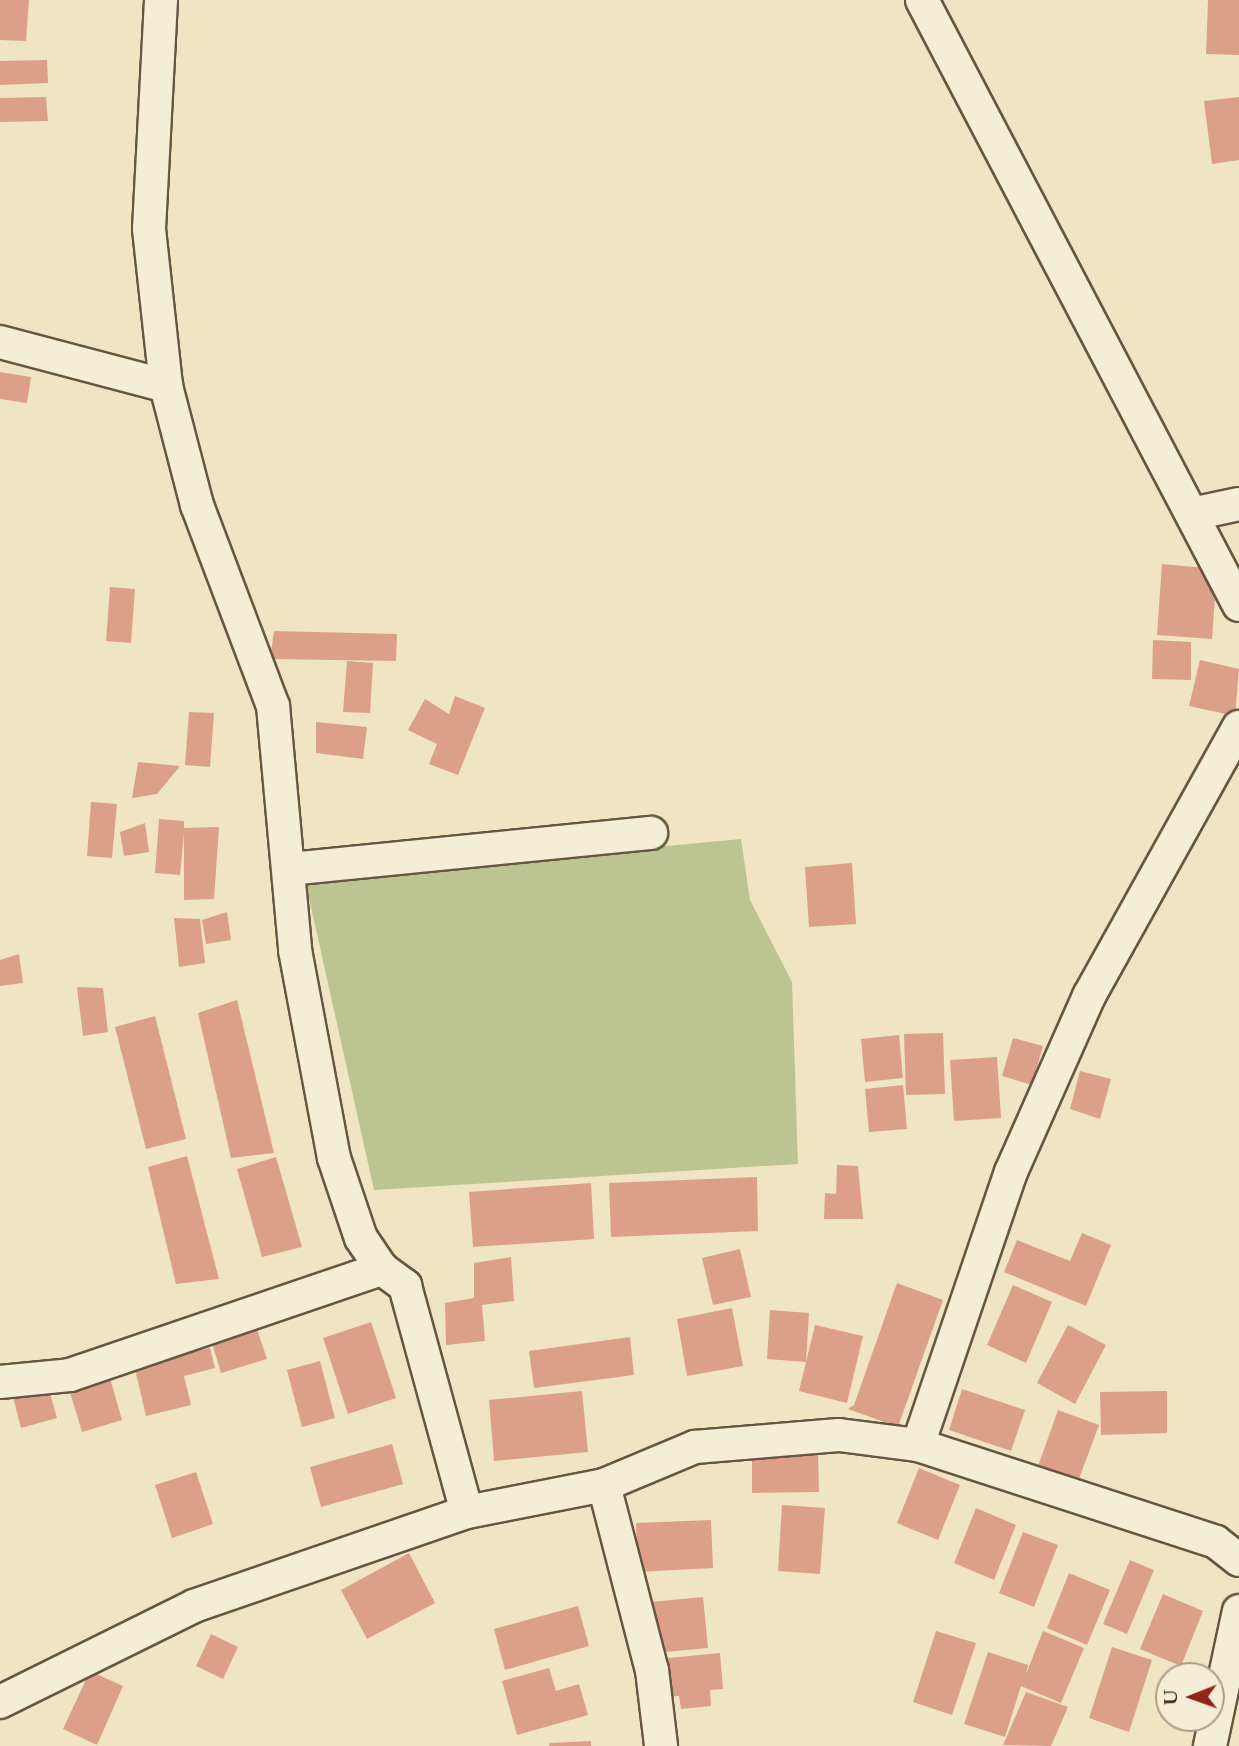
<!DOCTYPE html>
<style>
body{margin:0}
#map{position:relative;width:1239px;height:1746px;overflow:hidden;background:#f0e5c2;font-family:Cardo,serif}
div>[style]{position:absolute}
.green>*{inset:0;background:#bcc492}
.building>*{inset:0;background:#dca089}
.roads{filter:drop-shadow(2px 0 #675541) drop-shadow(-2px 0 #675541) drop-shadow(0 2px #675541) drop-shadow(0 -2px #675541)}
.minor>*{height:32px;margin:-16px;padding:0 16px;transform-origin:16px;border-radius:16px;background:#f5eed7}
span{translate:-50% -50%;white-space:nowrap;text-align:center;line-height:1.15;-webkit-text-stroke:7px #f5eed7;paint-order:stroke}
.north{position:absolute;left:1155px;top:1662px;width:70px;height:70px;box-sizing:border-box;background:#f5eed7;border:2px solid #aa9e8a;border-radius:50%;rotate:269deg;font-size:19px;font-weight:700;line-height:28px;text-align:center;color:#392516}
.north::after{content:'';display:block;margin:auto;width:24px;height:32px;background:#8f2418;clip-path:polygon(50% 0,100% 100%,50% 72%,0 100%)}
</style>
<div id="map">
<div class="green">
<i style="clip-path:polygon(741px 839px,750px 900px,792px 982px,798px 1164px,374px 1190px,305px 880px)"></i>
</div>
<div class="building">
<i style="clip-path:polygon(0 0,29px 0,26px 41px,0 40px)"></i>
<i style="clip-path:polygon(1208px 0,1239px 0,1239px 55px,1206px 54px)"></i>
<i style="clip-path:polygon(47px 60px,48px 83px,0 85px,0 61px)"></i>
<i style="clip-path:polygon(46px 97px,48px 121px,0 122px,0 98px)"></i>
<i style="clip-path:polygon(1239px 97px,1239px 160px,1212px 164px,1204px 101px)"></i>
<i style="clip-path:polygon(0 372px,31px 377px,27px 403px,0 399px)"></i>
<i style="clip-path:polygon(1162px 564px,1217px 569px,1212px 639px,1157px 635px)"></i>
<i style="clip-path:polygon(110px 587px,135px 589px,131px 643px,106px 641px)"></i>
<i style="clip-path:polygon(274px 631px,397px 634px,396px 661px,270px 659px)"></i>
<i style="clip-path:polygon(1153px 640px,1191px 642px,1191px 680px,1152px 679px)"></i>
<i style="clip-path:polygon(1200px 660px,1239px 669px,1235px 716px,1189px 706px)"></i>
<i style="clip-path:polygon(347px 661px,373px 663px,370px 713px,343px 712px)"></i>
<i style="clip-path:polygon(455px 696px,485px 708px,458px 775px,429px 764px,437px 744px,408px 730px,425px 699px,449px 714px)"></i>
<i style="clip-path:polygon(189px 712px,214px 713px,210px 767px,185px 765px)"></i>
<i style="clip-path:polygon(316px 722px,367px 727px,363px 759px,316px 753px)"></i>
<i style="clip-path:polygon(138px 762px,180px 766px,157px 794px,132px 798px)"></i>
<i style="clip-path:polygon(91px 802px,117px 804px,112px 858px,87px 856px)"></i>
<i style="clip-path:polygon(159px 819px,184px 821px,184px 828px,219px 827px,214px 899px,184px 900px,184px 833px,180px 875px,155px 873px)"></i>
<i style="clip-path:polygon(145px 823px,149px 852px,124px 856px,120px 832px)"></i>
<i style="clip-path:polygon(852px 863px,856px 924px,809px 927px,805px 867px)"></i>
<i style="clip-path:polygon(227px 912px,231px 940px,206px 944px,202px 920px)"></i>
<i style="clip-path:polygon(174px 918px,200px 919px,205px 963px,179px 967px)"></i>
<i style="clip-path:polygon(19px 954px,23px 983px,0 986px,0 960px)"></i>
<i style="clip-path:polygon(77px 987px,103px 988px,108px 1032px,83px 1036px)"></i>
<i style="clip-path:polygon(237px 1000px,274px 1153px,231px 1158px,198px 1013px)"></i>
<i style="clip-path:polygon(155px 1016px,186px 1139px,146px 1149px,115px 1027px)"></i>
<i style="clip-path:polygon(943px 1033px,945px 1094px,906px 1095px,904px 1034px)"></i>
<i style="clip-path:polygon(899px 1035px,903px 1078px,865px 1082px,861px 1039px)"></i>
<i style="clip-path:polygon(1013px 1038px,1043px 1046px,1032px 1085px,1002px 1076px)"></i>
<i style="clip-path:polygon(997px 1057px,1001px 1118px,954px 1121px,950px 1060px)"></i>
<i style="clip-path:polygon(1080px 1071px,1111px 1079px,1100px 1119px,1070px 1109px)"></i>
<i style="clip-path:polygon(903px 1085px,907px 1129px,869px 1132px,865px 1089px)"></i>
<i style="clip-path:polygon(187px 1156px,219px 1279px,176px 1284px,148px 1167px)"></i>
<i style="clip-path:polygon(276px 1157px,302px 1247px,262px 1257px,237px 1169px)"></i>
<i style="clip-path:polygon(837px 1165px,858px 1166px,863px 1219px,824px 1219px,825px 1193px,836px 1194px)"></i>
<i style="clip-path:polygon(757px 1177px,758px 1231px,611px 1237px,609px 1183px)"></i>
<i style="clip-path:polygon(591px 1183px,594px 1239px,473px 1247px,469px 1192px)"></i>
<i style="clip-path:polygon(1082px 1233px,1111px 1245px,1086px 1306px,1004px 1272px,1017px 1240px,1070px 1261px)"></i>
<i style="clip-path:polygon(740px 1249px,751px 1297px,713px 1305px,702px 1258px)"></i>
<i style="clip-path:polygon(511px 1257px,514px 1301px,482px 1305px,485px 1341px,446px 1345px,445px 1303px,474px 1298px,474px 1263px)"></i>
<i style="clip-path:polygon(897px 1283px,943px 1300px,898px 1427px,848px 1409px,854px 1405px)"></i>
<i style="clip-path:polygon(1013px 1285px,1052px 1302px,1026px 1363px,987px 1345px)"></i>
<i style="clip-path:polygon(732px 1308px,743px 1366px,687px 1376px,677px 1319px)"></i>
<i style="clip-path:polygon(770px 1310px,809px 1313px,806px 1362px,767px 1359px)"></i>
<i style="clip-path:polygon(371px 1322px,396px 1398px,348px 1414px,323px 1338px)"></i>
<i style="clip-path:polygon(815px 1325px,863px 1336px,847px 1403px,799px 1391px)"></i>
<i style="clip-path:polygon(1068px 1325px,1106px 1345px,1075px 1404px,1037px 1383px)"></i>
<i style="clip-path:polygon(256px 1326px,267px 1359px,221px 1373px,211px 1340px)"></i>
<i style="clip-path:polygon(630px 1337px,634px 1375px,534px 1388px,529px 1351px)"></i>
<i style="clip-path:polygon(210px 1348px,215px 1368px,184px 1376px,191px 1405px,146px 1416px,134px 1365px)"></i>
<i style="clip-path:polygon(320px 1361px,335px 1418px,302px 1427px,287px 1370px)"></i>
<i style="clip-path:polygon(110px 1378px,122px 1420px,82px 1432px,69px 1389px)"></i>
<i style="clip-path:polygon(47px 1383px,57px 1418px,21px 1428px,12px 1393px)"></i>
<i style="clip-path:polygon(962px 1389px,1025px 1410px,1011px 1451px,949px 1430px)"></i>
<i style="clip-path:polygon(582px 1391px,588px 1452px,494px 1461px,489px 1400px)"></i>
<i style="clip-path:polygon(1167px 1391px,1167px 1433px,1101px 1435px,1100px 1392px)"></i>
<i style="clip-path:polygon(1058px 1410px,1099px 1425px,1076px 1487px,1036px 1472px)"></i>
<i style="clip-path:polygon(392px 1444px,403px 1484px,321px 1507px,310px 1467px)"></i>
<i style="clip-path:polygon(752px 1450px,818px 1450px,819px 1492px,752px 1493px)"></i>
<i style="clip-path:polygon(919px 1468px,960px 1485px,938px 1540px,897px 1523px)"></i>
<i style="clip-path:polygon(196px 1472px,213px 1524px,172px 1538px,155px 1485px)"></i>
<i style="clip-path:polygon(782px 1505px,825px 1508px,820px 1574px,778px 1571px)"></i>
<i style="clip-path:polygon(976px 1508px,1016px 1525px,994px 1580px,954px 1563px)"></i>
<i style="clip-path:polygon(711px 1520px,713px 1568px,638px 1572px,636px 1523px)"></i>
<i style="clip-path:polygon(1023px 1532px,1058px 1545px,1034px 1607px,999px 1593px)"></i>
<i style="clip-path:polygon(409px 1553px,435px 1603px,367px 1639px,341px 1590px)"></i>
<i style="clip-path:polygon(1130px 1560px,1154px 1570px,1127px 1634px,1103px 1624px)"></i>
<i style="clip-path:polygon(1069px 1573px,1110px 1590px,1087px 1645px,1047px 1628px)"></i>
<i style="clip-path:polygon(1163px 1594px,1203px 1611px,1181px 1666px,1140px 1649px)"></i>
<i style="clip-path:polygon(703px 1597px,708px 1648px,655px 1653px,650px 1602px)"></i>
<i style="clip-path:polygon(578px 1606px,589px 1646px,505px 1670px,494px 1629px)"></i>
<i style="clip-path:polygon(936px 1631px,976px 1643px,952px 1715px,913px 1702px)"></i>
<i style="clip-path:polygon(1043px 1631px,1084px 1648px,1061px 1703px,1021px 1686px,1005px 1737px,964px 1724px,988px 1652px,1028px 1665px,1026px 1674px)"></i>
<i style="clip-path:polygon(211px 1634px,238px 1647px,223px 1679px,196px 1666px)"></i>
<i style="clip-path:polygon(1112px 1647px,1152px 1660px,1129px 1732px,1089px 1718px)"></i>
<i style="clip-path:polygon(720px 1653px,723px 1689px,710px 1690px,711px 1706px,681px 1709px,679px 1696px,662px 1697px,658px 1659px)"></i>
<i style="clip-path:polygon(549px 1668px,556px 1691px,579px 1684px,588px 1715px,517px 1735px,502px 1681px)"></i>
<i style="clip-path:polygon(90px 1671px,123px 1686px,97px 1745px,63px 1729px)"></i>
<i style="clip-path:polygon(1026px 1692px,1068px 1707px,1051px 1746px,1003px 1745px)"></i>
<i style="clip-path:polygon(591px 1741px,591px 1746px,549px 1746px,550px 1743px)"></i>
</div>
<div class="roads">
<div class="minor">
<i style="left:161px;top:0;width:229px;rotate:93deg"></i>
<i style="left:149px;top:229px;width:158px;rotate:83.8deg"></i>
<i style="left:166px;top:386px;width:123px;rotate:75.4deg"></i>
<i style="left:197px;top:505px;width:215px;rotate:69.3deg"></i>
<i style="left:273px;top:706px;width:245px;rotate:84.8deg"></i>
<i style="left:295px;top:950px;width:212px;rotate:79.4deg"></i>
<i style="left:334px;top:1158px;width:84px;rotate:71.4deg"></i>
<i style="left:361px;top:1238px;width:37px;rotate:56deg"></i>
<i style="left:382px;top:1269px;width:29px;rotate:36deg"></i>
<i style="left:405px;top:1286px;width:234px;rotate:74.7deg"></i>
<i style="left:922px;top:0;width:683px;rotate:62.35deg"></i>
<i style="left:0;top:342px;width:172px;rotate:14.8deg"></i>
<i style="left:1192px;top:514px;width:48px;rotate:-12deg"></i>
<i style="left:289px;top:869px;width:364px;rotate:-5.7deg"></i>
<i style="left:0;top:1382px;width:70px;rotate:-5.7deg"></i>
<i style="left:70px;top:1375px;width:330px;rotate:-18.8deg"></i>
<i style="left:918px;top:1445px;width:288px;rotate:-71.2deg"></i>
<i style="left:1011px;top:1172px;width:193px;rotate:-66.1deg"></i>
<i style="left:1089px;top:996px;width:308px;rotate:-60.9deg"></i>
<i style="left:604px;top:1485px;width:191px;rotate:75.5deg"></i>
<i style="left:652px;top:1670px;width:77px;rotate:83.2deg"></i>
<i style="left:0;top:1702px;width:216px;rotate:-26.3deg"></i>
<i style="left:194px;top:1606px;width:289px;rotate:-19deg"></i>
<i style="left:467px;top:1512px;width:140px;rotate:-11.1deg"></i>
<i style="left:604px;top:1485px;width:99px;rotate:-22.7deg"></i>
<i style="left:695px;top:1447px;width:144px;rotate:-4.8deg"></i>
<i style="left:839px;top:1435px;width:80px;rotate:7.2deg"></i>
<i style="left:918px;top:1445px;width:313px;rotate:18deg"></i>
<i style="left:1216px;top:1542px;width:29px;rotate:38deg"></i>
<i style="left:1210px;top:1746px;width:138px;rotate:-77.9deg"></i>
</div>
</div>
<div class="north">U</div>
</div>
